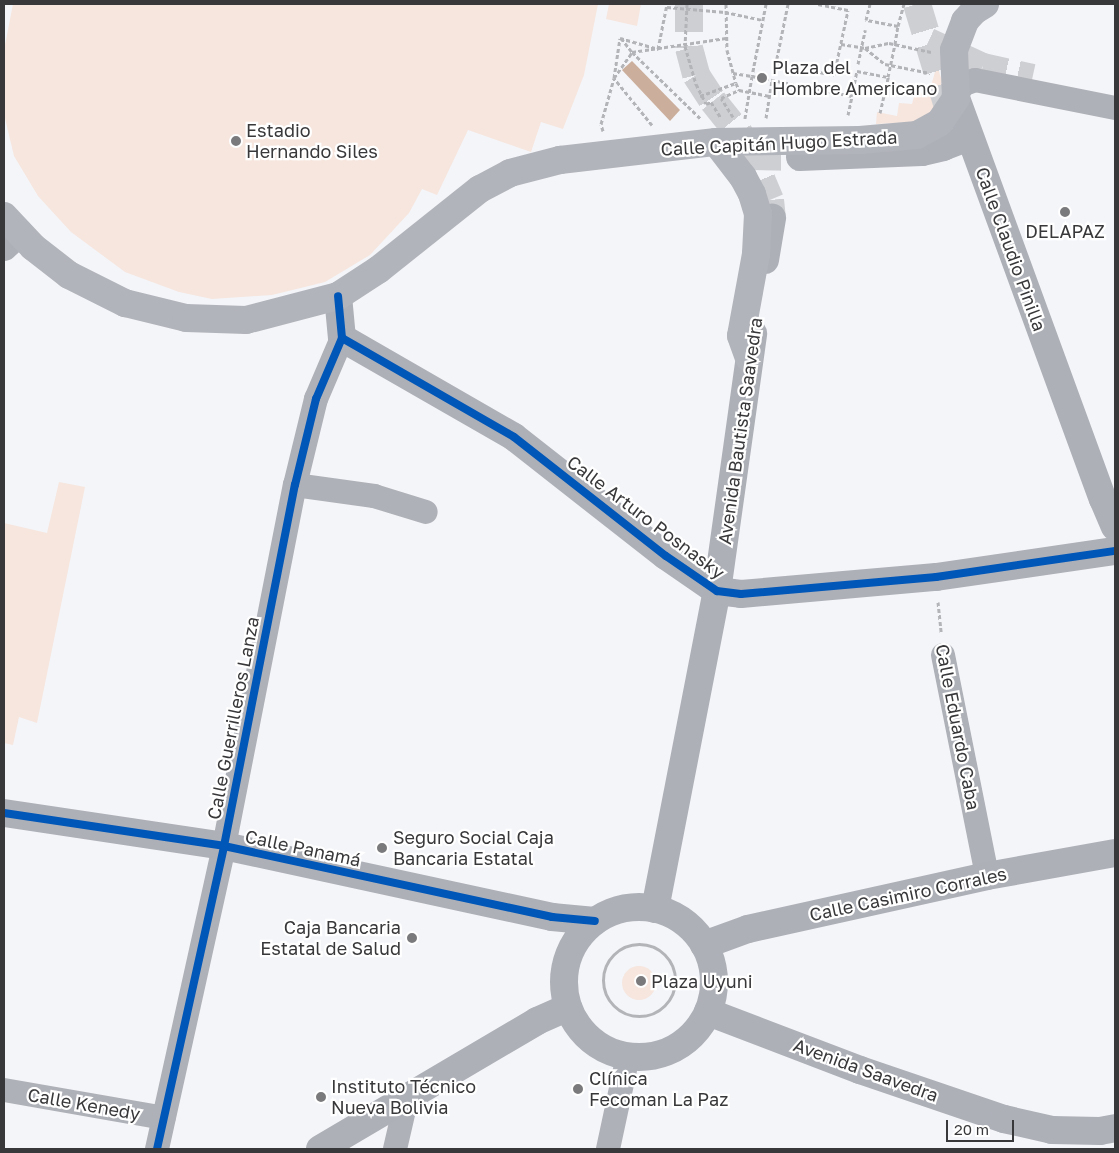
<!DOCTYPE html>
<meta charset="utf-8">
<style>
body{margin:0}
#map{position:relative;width:1119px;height:1153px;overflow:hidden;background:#f4f5f9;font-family:"Golos Text",sans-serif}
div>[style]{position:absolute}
.green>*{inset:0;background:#f6e6de}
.round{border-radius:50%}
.water>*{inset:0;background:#cbae9b}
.street-tunnel>*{height:24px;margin-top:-12px;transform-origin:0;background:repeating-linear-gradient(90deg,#cecfd3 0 24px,transparent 0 36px)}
.secondary-tunnel>*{height:28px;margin-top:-14px;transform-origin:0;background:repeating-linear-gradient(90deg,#cecfd3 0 28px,transparent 0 42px)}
.path>*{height:3px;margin-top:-1.5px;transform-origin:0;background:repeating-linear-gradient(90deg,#b3b4b8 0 4px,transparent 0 6.5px)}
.path>.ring{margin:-1.5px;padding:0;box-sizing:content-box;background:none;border:3px solid #b3b4b8;border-radius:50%}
.street>*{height:24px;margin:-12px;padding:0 12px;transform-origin:12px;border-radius:12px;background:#afb1b8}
.secondary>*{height:28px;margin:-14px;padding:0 14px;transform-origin:14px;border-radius:14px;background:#aeb0b8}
.secondary>.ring{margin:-14px;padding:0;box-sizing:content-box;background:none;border:28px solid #aeb0b8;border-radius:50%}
.primary>*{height:28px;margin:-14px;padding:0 14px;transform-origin:14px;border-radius:14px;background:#b2b4bb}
.cycleway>*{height:8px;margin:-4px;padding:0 4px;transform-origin:4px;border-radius:4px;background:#0057b8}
.dots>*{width:14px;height:14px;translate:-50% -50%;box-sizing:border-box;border:2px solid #fff;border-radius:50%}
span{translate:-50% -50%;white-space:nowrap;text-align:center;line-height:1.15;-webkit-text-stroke:4.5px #fff;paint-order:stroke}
.poi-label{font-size:18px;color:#38383a}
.left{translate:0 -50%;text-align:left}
.right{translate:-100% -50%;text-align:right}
.street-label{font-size:18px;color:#38383a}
.frame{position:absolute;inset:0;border:5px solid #38383a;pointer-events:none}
.scale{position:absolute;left:946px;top:1120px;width:68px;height:22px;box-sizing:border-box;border:2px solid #38383a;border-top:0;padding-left:6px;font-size:15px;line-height:18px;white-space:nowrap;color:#38383a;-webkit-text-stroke:4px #fff;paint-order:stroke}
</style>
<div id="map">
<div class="green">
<i style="clip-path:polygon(13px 4px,598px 4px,584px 75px,563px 129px,541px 122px,531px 152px,468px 130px,437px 195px,422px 189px,409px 213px,370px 255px,325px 282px,272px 295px,212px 299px,179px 292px,125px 272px,71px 232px,38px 196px,14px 156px,4px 114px,4px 50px)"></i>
<i style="clip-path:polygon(609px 4px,641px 4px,637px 26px,606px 19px)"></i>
<i style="clip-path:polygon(937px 65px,942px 81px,933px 113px,918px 122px,876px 124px,877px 112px,897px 116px,899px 103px,912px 104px,915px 93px,929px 93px)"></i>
<i style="clip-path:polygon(59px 482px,85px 487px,37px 723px,19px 717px,13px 745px,4px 743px,4px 523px,47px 533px)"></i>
<i class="round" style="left:622px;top:966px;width:34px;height:34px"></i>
</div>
<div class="water">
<i style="clip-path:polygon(632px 61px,680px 110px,670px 121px,622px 70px)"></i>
</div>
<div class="street-tunnel">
<i style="left:929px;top:40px;width:60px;rotate:24.8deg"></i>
<i style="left:983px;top:65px;width:51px;rotate:12.4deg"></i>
</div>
<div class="secondary-tunnel">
<i style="left:689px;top:4px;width:44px;rotate:90deg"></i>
<i style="left:689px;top:48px;width:28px;rotate:75deg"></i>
<i style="left:696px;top:75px;width:31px;rotate:57deg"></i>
<i style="left:713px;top:101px;width:51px;rotate:51.3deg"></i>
<i style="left:745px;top:141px;width:64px;rotate:67deg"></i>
<i style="left:770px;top:200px;width:18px;rotate:84deg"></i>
<i style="left:917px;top:4px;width:121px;rotate:73.2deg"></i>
<i style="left:753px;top:156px;width:47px;rotate:1.2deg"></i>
</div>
<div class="path">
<i style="left:687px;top:4px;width:42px;rotate:92.7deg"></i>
<i style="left:685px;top:46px;width:40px;rotate:74deg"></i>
<i style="left:696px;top:84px;width:22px;rotate:63deg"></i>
<i style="left:706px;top:104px;width:5px;rotate:-22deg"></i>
<i style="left:711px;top:102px;width:19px;rotate:58deg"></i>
<i style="left:726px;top:4px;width:46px;rotate:88.8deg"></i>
<i style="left:727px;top:50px;width:34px;rotate:75deg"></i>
<i style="left:736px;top:83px;width:8px;rotate:67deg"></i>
<i style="left:739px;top:90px;width:31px;rotate:11deg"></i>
<i style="left:766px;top:4px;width:73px;rotate:101deg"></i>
<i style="left:752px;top:76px;width:102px;rotate:11.3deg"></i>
<i style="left:852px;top:96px;width:25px;rotate:-79deg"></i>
<i style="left:857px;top:71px;width:32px;rotate:11deg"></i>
<i style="left:888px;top:77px;width:34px;rotate:-78deg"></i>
<i style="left:895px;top:44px;width:18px;rotate:-81deg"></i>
<i style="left:898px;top:26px;width:33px;rotate:-169deg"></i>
<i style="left:866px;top:20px;width:16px;rotate:-76deg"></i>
<i style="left:788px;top:4px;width:60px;rotate:101.5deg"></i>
<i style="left:776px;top:63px;width:59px;rotate:11.7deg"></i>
<i style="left:834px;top:75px;width:66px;rotate:-77.8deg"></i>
<i style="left:848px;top:10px;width:32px;rotate:-169deg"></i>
<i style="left:667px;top:7px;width:58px;rotate:4.9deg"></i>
<i style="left:725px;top:12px;width:39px;rotate:12deg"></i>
<i style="left:898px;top:26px;width:23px;rotate:-75deg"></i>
<i style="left:621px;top:38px;width:18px;rotate:52deg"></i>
<i style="left:632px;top:52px;width:96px;rotate:44.2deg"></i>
<i style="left:841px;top:44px;width:24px;rotate:9deg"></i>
<i style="left:865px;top:48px;width:25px;rotate:-12deg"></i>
<i style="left:889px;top:43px;width:43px;rotate:12.1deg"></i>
<i style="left:865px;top:48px;width:26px;rotate:39deg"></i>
<i style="left:885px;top:64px;width:46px;rotate:11.3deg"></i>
<i style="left:858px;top:64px;width:35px;rotate:-78deg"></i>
<i style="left:733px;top:73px;width:19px;rotate:9deg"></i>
<i style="left:752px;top:76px;width:43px;rotate:99.5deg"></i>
<i style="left:700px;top:96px;width:38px;rotate:-20deg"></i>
<i style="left:880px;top:113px;width:37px;rotate:-77deg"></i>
<i style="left:848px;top:115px;width:19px;rotate:-78deg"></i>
<i style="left:733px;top:117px;width:22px;rotate:-122deg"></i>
<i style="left:721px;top:98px;width:20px;rotate:-24deg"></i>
<i style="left:766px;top:118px;width:38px;rotate:-81deg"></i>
<i style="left:652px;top:125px;width:60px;rotate:-129deg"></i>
<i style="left:614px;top:78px;width:32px;rotate:-55deg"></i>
<i style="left:632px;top:52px;width:95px;rotate:-8.5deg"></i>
<i style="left:603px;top:131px;width:7px;rotate:-106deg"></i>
<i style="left:601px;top:124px;width:48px;rotate:-74.2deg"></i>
<i style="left:614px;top:78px;width:40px;rotate:-81.5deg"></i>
<i style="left:620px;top:38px;width:40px;rotate:16deg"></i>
<i style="left:658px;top:49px;width:46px;rotate:-78.7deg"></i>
<i style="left:938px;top:602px;width:31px;rotate:84deg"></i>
<i class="ring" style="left:603px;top:944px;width:69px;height:69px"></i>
</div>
<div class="street">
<i style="left:956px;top:98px;width:14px;rotate:-65deg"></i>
<i style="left:962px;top:85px;width:14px;rotate:-21deg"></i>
<i style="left:975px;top:80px;width:143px;rotate:11.3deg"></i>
<i style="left:295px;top:485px;width:80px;rotate:7.9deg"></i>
<i style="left:374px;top:496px;width:54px;rotate:17.1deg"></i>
<i style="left:943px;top:655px;width:225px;rotate:78.7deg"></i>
<i style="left:4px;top:1090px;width:162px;rotate:9.9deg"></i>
<i style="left:157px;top:1149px;width:310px;rotate:-77.5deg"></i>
<i style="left:224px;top:846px;width:368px;rotate:-78.9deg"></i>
<i style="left:295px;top:485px;width:89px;rotate:-76.3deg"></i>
<i style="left:316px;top:399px;width:66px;rotate:-66.9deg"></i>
<i style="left:395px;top:1149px;width:53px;rotate:-77deg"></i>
<i style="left:608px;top:1149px;width:95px;rotate:-77.9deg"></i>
</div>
<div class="secondary">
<i style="left:956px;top:98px;width:427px;rotate:69.9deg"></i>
<i style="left:1103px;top:499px;width:30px;rotate:67deg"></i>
<i style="left:800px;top:157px;width:122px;rotate:-2.3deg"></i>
<i style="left:922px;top:152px;width:22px;rotate:-13deg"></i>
<i style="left:943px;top:147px;width:28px;rotate:-21deg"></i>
<i style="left:4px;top:247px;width:21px;rotate:-43deg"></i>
<i style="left:765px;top:260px;width:43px;rotate:-80.5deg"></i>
<i style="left:338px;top:296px;width:42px;rotate:84.6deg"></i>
<i style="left:342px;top:338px;width:198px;rotate:29.9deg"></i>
<i style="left:514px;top:437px;width:193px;rotate:38.1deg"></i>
<i style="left:666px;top:556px;width:62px;rotate:34.5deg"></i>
<i style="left:717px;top:591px;width:24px;rotate:7deg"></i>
<i style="left:741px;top:594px;width:196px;rotate:-5deg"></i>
<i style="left:936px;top:577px;width:181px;rotate:-8.3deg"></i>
<i style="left:4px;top:813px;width:222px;rotate:8.5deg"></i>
<i style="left:224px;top:846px;width:336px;rotate:12.2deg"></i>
<i style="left:552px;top:917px;width:43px;rotate:5.3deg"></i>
<i class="ring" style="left:564px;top:907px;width:122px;height:122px"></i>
<i style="left:655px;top:909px;width:324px;rotate:-79deg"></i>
<i style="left:717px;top:591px;width:260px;rotate:-82deg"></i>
<i style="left:704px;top:945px;width:47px;rotate:-20deg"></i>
<i style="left:748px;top:929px;width:245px;rotate:-12.5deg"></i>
<i style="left:987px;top:876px;width:130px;rotate:-10.2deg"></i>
<i style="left:708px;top:1012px;width:163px;rotate:20.9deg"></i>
<i style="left:860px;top:1070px;width:152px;rotate:18.8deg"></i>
<i style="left:1004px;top:1119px;width:49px;rotate:12.9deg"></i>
<i style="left:1052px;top:1130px;width:48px;rotate:1.2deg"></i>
<i style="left:1100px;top:1131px;width:15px;rotate:-11deg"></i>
<i style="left:320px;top:1149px;width:252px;rotate:-30.5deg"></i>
<i style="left:537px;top:1021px;width:34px;rotate:-24deg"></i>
</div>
<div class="primary">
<i style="left:716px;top:142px;width:44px;rotate:52.4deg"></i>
<i style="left:743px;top:177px;width:19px;rotate:62deg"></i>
<i style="left:752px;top:194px;width:21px;rotate:73deg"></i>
<i style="left:758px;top:214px;width:40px;rotate:92.9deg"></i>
<i style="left:756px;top:254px;width:83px;rotate:100.4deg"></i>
<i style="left:741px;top:336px;width:23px;rotate:70deg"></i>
<i style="left:4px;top:216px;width:42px;rotate:46.9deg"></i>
<i style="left:33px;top:247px;width:46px;rotate:37.9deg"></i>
<i style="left:69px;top:275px;width:63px;rotate:26.6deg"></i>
<i style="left:125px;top:303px;width:63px;rotate:13.8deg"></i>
<i style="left:186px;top:318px;width:60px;rotate:1.9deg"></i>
<i style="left:246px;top:320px;width:95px;rotate:-14.6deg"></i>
<i style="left:338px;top:296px;width:48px;rotate:-33deg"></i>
<i style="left:378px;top:270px;width:130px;rotate:-38.5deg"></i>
<i style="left:480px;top:189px;width:34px;rotate:-28deg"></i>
<i style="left:510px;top:173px;width:52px;rotate:-14.6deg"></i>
<i style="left:560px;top:160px;width:157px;rotate:-6.6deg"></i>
<i style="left:716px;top:142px;width:144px;rotate:-0.8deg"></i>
<i style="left:860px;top:140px;width:57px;rotate:-5deg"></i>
<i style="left:917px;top:135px;width:26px;rotate:-29deg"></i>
<i style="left:940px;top:122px;width:29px;rotate:-56deg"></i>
<i style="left:956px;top:98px;width:48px;rotate:-92.4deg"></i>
<i style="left:954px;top:50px;width:31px;rotate:-69deg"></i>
<i style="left:965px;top:21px;width:13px;rotate:-48deg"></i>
<i style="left:974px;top:11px;width:13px;rotate:-32deg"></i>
</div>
<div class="cycleway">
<i style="left:342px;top:338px;width:198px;rotate:29.9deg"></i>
<i style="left:514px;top:437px;width:193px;rotate:38.1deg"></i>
<i style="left:666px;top:556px;width:62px;rotate:34.5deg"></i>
<i style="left:717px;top:591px;width:24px;rotate:7deg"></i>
<i style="left:741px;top:594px;width:196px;rotate:-5deg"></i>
<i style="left:936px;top:577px;width:181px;rotate:-8.3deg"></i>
<i style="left:4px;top:813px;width:222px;rotate:8.5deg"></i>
<i style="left:224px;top:846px;width:336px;rotate:12.2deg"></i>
<i style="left:552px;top:917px;width:43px;rotate:5.3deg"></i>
<i style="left:157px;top:1149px;width:310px;rotate:-77.5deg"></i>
<i style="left:224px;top:846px;width:368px;rotate:-78.9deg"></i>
<i style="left:295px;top:485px;width:89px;rotate:-76.3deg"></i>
<i style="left:316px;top:399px;width:66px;rotate:-66.9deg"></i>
<i style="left:342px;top:338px;width:42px;rotate:-95.4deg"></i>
</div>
<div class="dots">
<i style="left:762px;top:78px;background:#7a7a7d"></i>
<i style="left:236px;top:141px;background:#7a7a7d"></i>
<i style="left:1065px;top:212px;background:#7a7a7d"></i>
<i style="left:382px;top:848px;background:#7a7a7d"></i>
<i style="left:412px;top:938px;background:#7a7a7d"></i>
<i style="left:641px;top:981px;background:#7a7a7d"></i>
<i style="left:578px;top:1089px;background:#7a7a7d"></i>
<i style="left:321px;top:1097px;background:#7a7a7d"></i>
</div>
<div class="poi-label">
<span class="left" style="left:772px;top:78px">Plaza del<br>Hombre Americano</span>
<span class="left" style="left:246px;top:141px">Estadio<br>Hernando Siles</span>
<span style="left:1065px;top:231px">DELAPAZ</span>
<span class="left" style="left:393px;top:848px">Seguro Social Caja<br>Bancaria Estatal</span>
<span class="right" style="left:401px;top:938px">Caja Bancaria<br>Estatal de Salud</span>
<span class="left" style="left:651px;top:981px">Plaza Uyuni</span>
<span class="left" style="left:589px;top:1089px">Clínica<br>Fecoman La Paz</span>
<span class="left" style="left:331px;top:1097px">Instituto Técnico<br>Nueva Bolivia</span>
</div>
<div class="street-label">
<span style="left:779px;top:143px;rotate:-3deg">Calle Capitán Hugo Estrada</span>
<span style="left:1011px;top:249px;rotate:70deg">Calle Claudio Pinilla</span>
<span style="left:740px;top:431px;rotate:-82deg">Avenida Bautista Saavedra</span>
<span style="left:646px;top:517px;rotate:37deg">Calle Arturo Posnasky</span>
<span style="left:233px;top:718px;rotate:-79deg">Calle Guerrilleros Lanza</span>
<span style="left:958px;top:727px;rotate:79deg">Calle Eduardo Caba</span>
<span style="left:303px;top:848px;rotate:12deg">Calle Panamá</span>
<span style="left:908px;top:894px;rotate:-12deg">Calle Casimiro Corrales</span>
<span style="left:866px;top:1070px;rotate:20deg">Avenida Saavedra</span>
<span style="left:84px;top:1104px;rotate:10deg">Calle Kenedy</span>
</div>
<div class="frame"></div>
<div class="scale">20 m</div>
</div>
